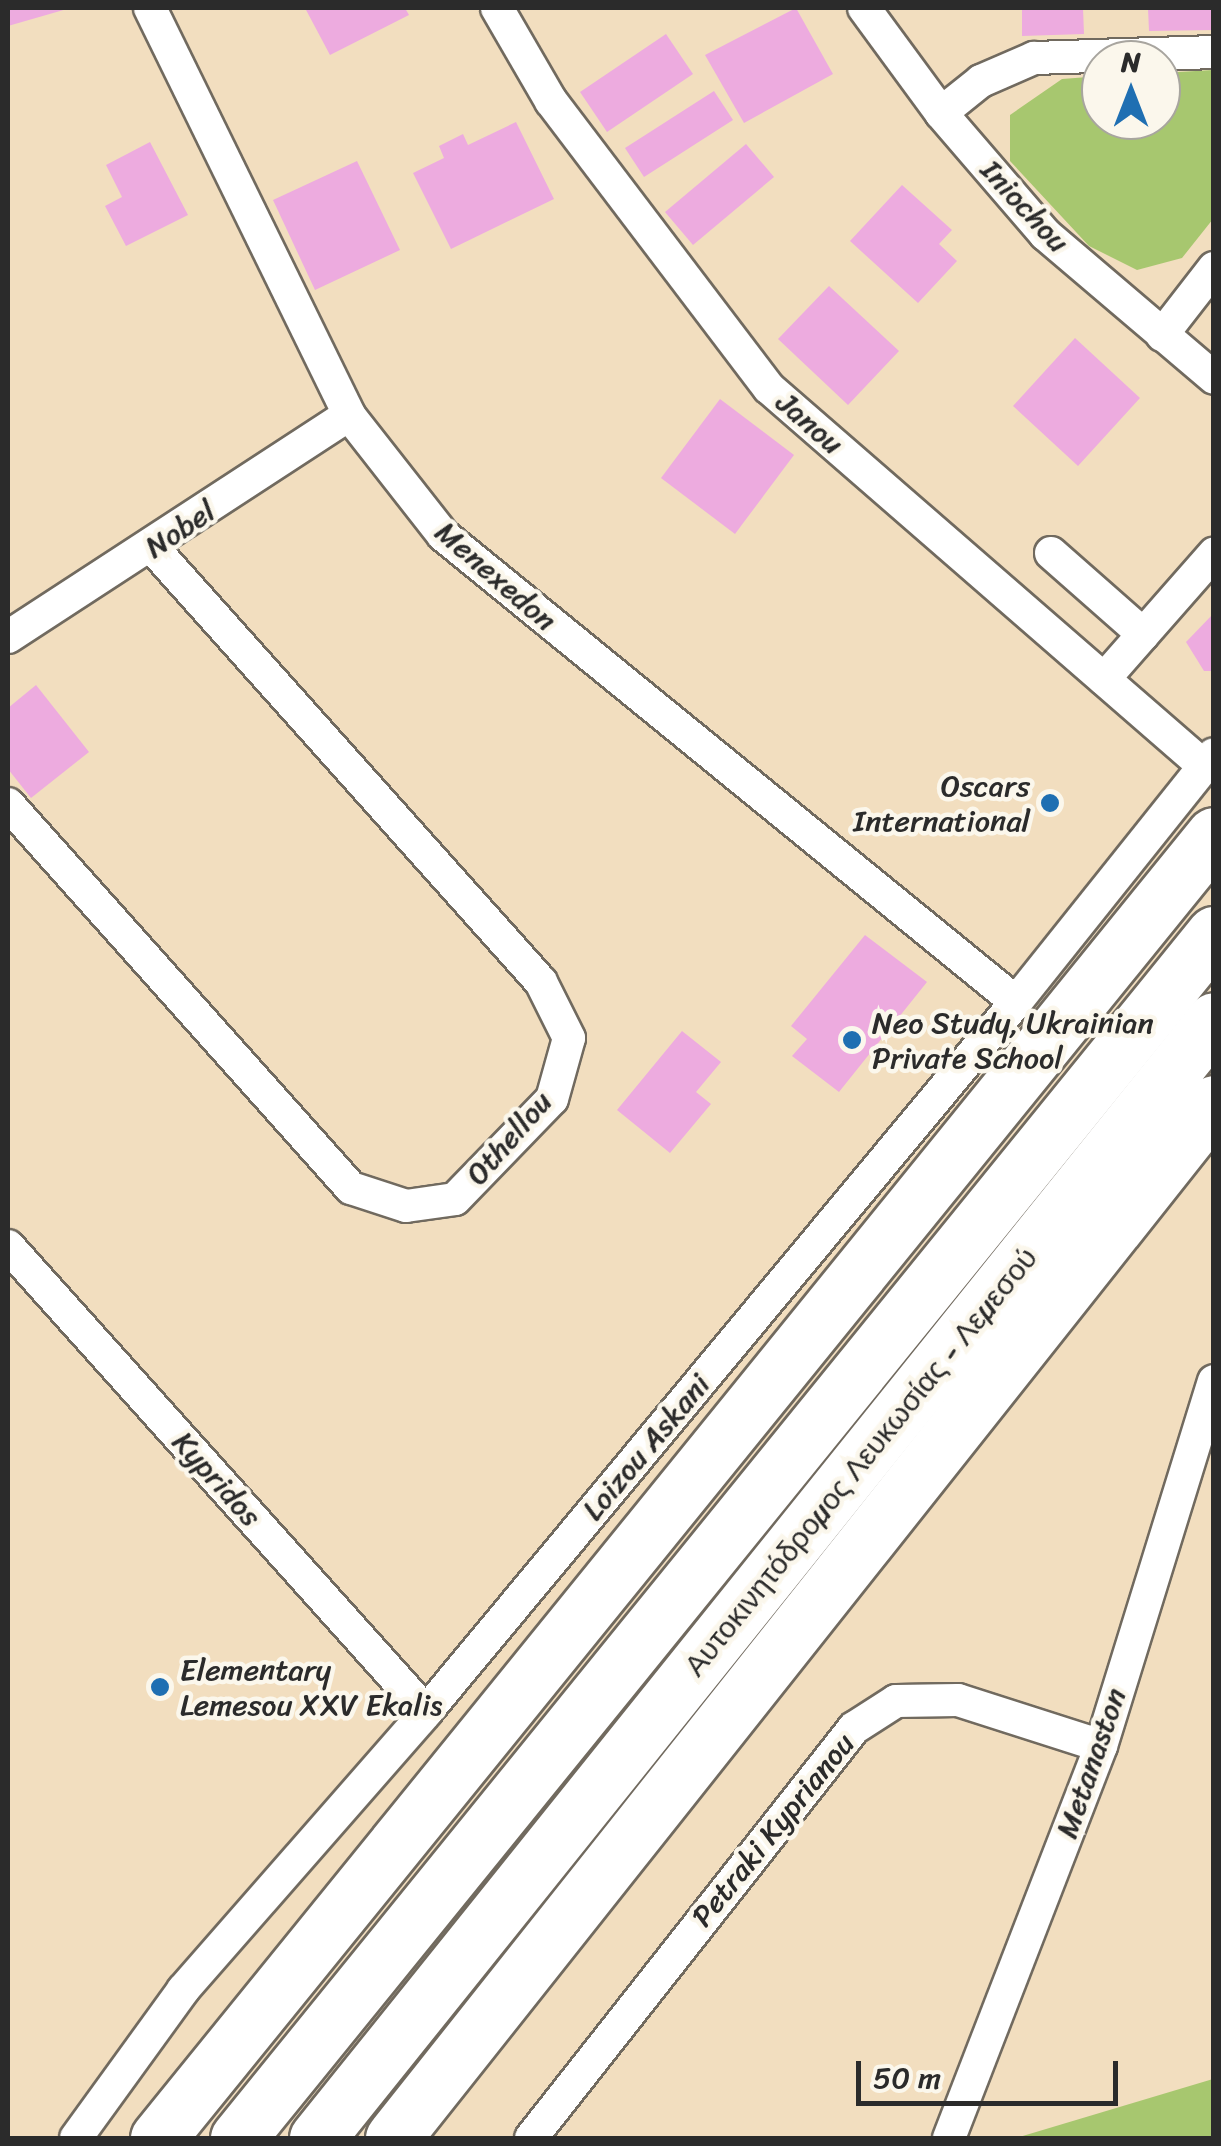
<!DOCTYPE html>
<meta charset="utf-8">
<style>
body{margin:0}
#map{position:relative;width:1221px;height:2146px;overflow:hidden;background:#f2debf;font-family:Sriracha,sans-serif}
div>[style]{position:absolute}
.green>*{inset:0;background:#a7c76f}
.building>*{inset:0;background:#edabdf}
.roads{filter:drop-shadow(2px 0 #716a5f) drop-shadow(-2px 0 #716a5f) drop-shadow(0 2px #716a5f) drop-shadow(0 -2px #716a5f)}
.street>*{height:32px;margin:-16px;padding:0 16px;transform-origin:16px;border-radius:16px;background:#fff}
.highway>*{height:55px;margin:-27.5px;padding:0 27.5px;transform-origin:27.5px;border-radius:27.5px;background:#fff}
.dots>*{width:28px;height:28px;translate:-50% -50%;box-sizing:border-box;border:5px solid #fbf7ec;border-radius:50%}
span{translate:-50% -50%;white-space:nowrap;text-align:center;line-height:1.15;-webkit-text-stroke:9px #fbf7ec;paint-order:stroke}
.street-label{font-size:30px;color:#2b2b2b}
.poi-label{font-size:30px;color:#2b2b2b}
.right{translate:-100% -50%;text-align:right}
.left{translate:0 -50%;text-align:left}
.frame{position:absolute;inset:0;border:10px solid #2b2b2b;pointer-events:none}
.north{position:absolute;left:1081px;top:40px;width:100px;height:100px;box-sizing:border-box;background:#fbf7ec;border:2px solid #a8a59f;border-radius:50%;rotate:0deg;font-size:28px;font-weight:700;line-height:40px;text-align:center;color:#2b2b2b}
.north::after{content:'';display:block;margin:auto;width:35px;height:45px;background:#1f6fb2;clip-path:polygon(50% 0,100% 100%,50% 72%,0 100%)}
.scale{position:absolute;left:856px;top:2061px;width:262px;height:45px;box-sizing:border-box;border:5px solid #2b2b2b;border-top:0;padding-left:12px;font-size:30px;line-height:35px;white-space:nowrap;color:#2b2b2b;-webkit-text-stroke:8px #fbf7ec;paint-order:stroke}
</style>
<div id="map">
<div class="green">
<i style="clip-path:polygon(1213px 70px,1213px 219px,1182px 258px,1137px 270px,1089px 246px,1010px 161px,1010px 115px,1062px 79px,1101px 76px,1101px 120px,1161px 120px,1161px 73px)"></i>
<i style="clip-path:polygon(1213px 2079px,1213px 2138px,1016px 2138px)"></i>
</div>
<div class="building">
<i style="clip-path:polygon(8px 8px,66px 8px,67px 9px,8px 26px)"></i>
<i style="clip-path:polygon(305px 8px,405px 8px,409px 15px,330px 55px)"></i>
<i style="clip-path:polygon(796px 8px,833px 74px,744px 123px,705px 55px)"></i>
<i style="clip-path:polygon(1022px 8px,1083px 8px,1084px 34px,1022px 36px)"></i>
<i style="clip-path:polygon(1148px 8px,1214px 8px,1214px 30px,1149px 31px)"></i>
<i style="clip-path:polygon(666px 34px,693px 74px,607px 132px,580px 92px)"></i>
<i style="clip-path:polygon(714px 91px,733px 120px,644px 177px,625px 148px)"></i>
<i style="clip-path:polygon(516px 122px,554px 199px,451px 249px,413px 173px,444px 158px,439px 146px,463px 134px,468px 145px)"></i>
<i style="clip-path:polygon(150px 142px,188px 215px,126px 246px,105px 206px,122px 197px,106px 165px)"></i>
<i style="clip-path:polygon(746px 144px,774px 177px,693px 245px,665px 212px)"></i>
<i style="clip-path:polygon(357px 161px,400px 250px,315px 290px,273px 200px)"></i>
<i style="clip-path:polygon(902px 185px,952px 230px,939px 244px,957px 261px,918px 303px,850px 241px)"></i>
<i style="clip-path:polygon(829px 286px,899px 351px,848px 405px,778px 339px)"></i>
<i style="clip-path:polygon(1075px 338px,1140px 398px,1078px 466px,1013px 406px)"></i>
<i style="clip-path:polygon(720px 399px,794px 455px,735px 534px,661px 478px)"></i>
<i style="clip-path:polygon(1214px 613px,1214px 671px,1204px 671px,1186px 642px)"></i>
<i style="clip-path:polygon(36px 685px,89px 752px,31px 798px,8px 769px,8px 708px)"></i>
<i style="clip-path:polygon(865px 935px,927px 982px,839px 1092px,792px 1056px,807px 1039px,791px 1026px)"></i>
<i style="clip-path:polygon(682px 1031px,721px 1062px,696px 1092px,711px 1104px,670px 1153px,617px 1110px)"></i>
</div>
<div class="roads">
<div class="street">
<i style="left:150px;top:8px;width:453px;rotate:63.9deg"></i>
<i style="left:349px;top:415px;width:152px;rotate:51.9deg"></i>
<i style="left:443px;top:535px;width:739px;rotate:39.18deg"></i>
<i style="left:497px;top:8px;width:108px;rotate:59.9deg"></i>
<i style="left:551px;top:101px;width:360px;rotate:52.8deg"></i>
<i style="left:769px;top:388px;width:576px;rotate:40.99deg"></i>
<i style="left:864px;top:8px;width:130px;rotate:53.7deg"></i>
<i style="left:941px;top:113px;width:160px;rotate:49.3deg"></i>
<i style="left:1045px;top:234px;width:222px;rotate:40.4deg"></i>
<i style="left:941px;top:113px;width:51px;rotate:-38.7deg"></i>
<i style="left:981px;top:81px;width:58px;rotate:-23.5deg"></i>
<i style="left:1034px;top:58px;width:180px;rotate:-1.9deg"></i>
<i style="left:1162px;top:335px;width:85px;rotate:-52.2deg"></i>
<i style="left:1051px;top:553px;width:123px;rotate:41.4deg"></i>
<i style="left:8px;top:637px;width:407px;rotate:-33.1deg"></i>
<i style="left:1104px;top:679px;width:167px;rotate:-48.7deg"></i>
<i style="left:8px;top:804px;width:515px;rotate:48.23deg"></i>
<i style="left:351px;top:1188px;width:58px;rotate:18.1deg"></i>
<i style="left:406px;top:1206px;width:49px;rotate:-8.1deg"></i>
<i style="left:455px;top:1199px;width:139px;rotate:-45.9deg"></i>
<i style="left:552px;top:1099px;width:63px;rotate:-74.4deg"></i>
<i style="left:569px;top:1038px;width:63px;rotate:-116.6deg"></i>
<i style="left:541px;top:982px;width:582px;rotate:-131.8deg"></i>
<i style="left:8px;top:1246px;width:626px;rotate:48.11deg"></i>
<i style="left:76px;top:2138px;width:183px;rotate:-54.1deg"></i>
<i style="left:183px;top:1990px;width:369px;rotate:-48.8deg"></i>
<i style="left:426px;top:1712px;width:923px;rotate:-50.27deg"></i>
<i style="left:1016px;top:1002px;width:317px;rotate:-51.4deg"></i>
<i style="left:531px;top:2138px;width:522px;rotate:-51.77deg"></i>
<i style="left:854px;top:1728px;width:50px;rotate:-32.7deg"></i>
<i style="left:896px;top:1701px;width:62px;rotate:-0.9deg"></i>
<i style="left:958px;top:1700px;width:150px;rotate:17.8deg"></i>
<i style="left:949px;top:2138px;width:420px;rotate:-68.8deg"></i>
<i style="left:1101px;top:1746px;width:382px;rotate:-72.8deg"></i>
</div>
<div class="highway">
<i style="left:158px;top:2138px;width:1677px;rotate:-50.98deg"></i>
<i style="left:238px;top:2138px;width:1550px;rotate:-50.97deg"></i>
<i style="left:317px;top:2138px;width:1433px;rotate:-51.26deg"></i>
<i style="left:393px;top:2138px;width:1321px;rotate:-51.58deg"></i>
</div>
</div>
<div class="dots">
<i style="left:1050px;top:803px;background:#1f6fb2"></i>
<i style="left:852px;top:1040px;background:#1f6fb2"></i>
<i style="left:160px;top:1687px;background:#1f6fb2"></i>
</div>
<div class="street-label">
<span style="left:1025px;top:206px;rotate:47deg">Iniochou</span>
<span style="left:810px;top:423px;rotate:41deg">Janou</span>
<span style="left:180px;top:529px;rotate:-34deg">Nobel</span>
<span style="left:496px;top:576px;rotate:41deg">Menexedon</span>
<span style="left:509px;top:1138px;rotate:-49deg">Othellou</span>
<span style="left:646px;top:1447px;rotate:-50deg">Loizou Askani</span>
<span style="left:861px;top:1462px;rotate:-51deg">Αυτοκινητόδρομος Λευκωσίας - Λεμεσού</span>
<span style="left:217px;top:1479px;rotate:48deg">Kypridos</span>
<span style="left:1091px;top:1763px;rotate:-71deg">Metanaston</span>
<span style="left:773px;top:1830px;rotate:-51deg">Petraki Kyprianou</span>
</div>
<div class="poi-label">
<span class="right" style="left:1030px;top:803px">Oscars<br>International</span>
<span class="left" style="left:872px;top:1040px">Neo Study, Ukrainian<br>Private School</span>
<span class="left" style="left:180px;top:1687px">Elementary<br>Lemesou XXV Ekalis</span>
</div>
<div class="frame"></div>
<div class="north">N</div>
<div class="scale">50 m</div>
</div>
